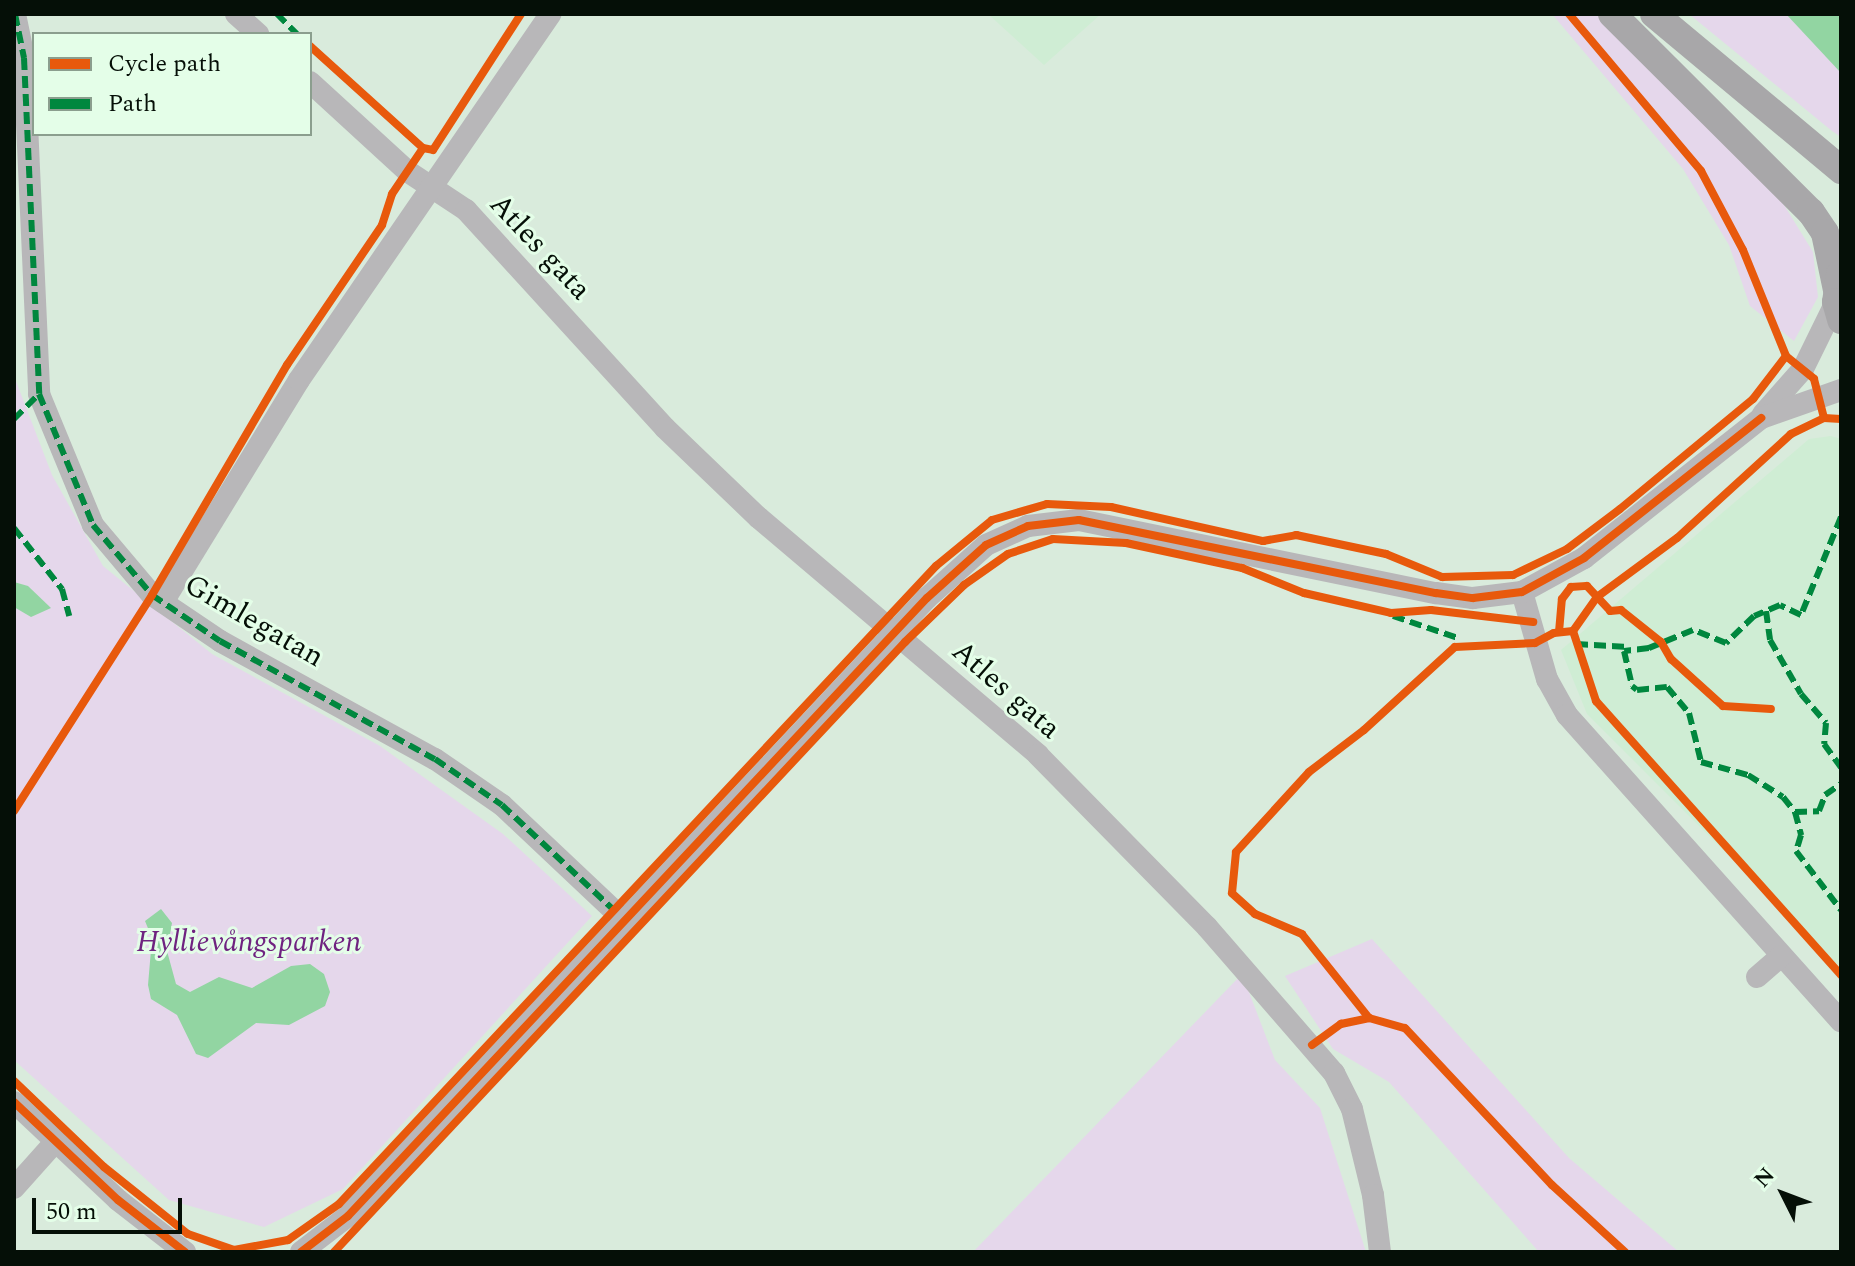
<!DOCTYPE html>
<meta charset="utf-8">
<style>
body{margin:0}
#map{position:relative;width:1855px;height:1266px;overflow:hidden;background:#d9ebdc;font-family:Spectral,serif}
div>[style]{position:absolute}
.built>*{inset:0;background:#cfedd4}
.green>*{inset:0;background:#e5d7eb}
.water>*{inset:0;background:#92d5a2}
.minor>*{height:22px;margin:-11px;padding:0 11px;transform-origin:11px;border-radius:11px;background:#b8b7b9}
.major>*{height:28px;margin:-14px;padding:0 14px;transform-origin:14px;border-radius:14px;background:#a8a7a9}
.quiet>*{height:6px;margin-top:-3px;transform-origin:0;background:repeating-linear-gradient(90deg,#00873e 0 12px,transparent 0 18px)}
.cycleway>*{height:8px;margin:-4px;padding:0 4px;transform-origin:4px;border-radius:4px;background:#e8590c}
span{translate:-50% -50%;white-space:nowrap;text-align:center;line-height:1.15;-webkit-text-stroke:6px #e4fee8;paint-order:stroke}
.street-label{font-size:30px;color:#050f07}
.park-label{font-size:30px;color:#6f2380;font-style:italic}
.frame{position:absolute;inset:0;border:16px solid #050f07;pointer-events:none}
.legend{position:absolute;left:32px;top:32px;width:280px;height:104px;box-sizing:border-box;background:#e4fee8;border:2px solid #8b9e8e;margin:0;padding:10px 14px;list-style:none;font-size:24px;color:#050f07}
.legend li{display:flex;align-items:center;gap:16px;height:40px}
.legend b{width:40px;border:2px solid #8b9e8e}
.north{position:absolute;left:1743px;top:1154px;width:80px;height:80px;-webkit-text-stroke:6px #e4fee8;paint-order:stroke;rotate:312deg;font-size:22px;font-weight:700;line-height:32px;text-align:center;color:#050f07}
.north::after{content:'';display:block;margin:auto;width:28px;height:36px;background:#050f07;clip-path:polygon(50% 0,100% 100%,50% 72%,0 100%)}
.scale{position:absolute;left:32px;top:1198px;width:150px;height:36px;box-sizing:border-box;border:4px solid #050f07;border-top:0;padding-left:10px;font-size:24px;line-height:28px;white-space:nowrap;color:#050f07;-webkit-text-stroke:6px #e4fee8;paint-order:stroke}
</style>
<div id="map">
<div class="built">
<i style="clip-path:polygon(988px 14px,1101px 14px,1044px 65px)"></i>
<i style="clip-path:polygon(1831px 436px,1841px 439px,1841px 968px,1587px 714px,1561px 650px,1809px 439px)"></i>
</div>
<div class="green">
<i style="clip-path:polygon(1552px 14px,1599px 14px,1781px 200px,1813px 252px,1818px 297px,1794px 341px,1750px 306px,1729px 245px,1683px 169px)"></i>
<i style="clip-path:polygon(1689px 14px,1841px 14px,1841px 137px,1832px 131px)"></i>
<i style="clip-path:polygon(14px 376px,52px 475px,103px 566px,212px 654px,380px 746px,503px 834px,592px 916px,343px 1189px,264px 1227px,169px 1200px,14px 1060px)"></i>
<i style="clip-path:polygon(1372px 939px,1569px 1158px,1679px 1252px,1539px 1252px,1389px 1082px,1333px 1049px,1285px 976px)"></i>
<i style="clip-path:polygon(1242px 974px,1275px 1060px,1320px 1108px,1366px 1252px,973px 1252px)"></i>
</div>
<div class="water">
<i style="clip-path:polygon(1786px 14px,1841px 14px,1841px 73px)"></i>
<i style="clip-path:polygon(14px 582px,28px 586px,51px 608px,31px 617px,14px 607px)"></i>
<i style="clip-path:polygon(161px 909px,172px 923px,167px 951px,176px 984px,190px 992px,219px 977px,252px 988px,291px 966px,310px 964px,324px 974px,330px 992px,325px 1006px,289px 1025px,256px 1023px,208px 1058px,196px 1054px,177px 1015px,151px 999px,148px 985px,152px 938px,145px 921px)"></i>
</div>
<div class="minor">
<i style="left:15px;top:14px;width:45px;rotate:78.4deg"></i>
<i style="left:24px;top:58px;width:336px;rotate:87.4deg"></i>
<i style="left:39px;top:394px;width:142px;rotate:67.6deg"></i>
<i style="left:93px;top:525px;width:92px;rotate:49.9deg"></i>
<i style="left:152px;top:595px;width:82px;rotate:34.1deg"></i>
<i style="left:220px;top:641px;width:245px;rotate:28.8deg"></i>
<i style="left:435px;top:759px;width:81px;rotate:34.5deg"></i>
<i style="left:502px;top:805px;width:169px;rotate:43.3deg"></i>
<i style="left:236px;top:14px;width:30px;rotate:42deg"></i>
<i style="left:310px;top:82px;width:132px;rotate:42.5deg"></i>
<i style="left:407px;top:171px;width:71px;rotate:33.5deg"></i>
<i style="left:466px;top:210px;width:295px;rotate:47.6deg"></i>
<i style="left:665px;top:428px;width:130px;rotate:43.8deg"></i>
<i style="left:759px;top:518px;width:366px;rotate:40.3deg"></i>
<i style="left:1038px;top:755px;width:241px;rotate:45.5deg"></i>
<i style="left:1207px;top:927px;width:194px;rotate:49deg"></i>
<i style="left:1334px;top:1073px;width:40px;rotate:63.4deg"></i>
<i style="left:1352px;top:1109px;width:89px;rotate:76.3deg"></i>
<i style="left:1373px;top:1195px;width:57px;rotate:83deg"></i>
<i style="left:1763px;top:414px;width:60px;rotate:-48.4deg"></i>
<i style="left:1803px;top:369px;width:75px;rotate:-63.8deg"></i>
<i style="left:1522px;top:592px;width:91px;rotate:74deg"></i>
<i style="left:1547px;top:679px;width:41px;rotate:60.9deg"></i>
<i style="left:1567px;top:715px;width:411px;rotate:48.2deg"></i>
<i style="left:163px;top:602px;width:260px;rotate:-58.5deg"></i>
<i style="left:299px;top:380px;width:444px;rotate:-55.5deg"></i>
<i style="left:1757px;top:977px;width:32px;rotate:-41deg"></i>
<i style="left:14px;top:1102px;width:143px;rotate:43.3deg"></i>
<i style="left:118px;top:1200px;width:85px;rotate:37.8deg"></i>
<i style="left:14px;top:1188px;width:63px;rotate:-48.2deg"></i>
<i style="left:301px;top:1252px;width:59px;rotate:-37.5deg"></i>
<i style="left:348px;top:1216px;width:847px;rotate:-46.87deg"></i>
<i style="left:927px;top:598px;width:79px;rotate:-41.9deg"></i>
<i style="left:986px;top:545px;width:46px;rotate:-24.3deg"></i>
<i style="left:1028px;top:526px;width:51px;rotate:-6.7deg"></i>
<i style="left:1079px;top:520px;width:364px;rotate:11.6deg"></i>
<i style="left:1436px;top:593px;width:37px;rotate:8deg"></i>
<i style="left:1473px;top:598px;width:49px;rotate:-7deg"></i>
<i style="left:1522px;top:592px;width:71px;rotate:-28.7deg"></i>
<i style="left:1584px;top:558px;width:226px;rotate:-38.3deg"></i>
<i style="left:1761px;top:418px;width:85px;rotate:-19.3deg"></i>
</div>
<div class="major">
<i style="left:1612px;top:14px;width:281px;rotate:44.9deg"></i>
<i style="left:1811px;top:212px;width:25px;rotate:56deg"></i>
<i style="left:1825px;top:233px;width:58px;rotate:78.1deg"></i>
<i style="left:1654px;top:14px;width:244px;rotate:39.8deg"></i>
<i style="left:1840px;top:274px;width:28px;rotate:98deg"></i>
<i style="left:1836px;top:302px;width:19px;rotate:74deg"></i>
</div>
<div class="quiet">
<i style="left:15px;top:14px;width:45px;rotate:78.4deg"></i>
<i style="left:24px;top:58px;width:336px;rotate:87.4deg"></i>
<i style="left:39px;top:394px;width:142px;rotate:67.6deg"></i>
<i style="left:93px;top:525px;width:92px;rotate:49.9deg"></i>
<i style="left:152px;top:595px;width:82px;rotate:34.1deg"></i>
<i style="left:220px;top:641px;width:245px;rotate:28.8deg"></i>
<i style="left:435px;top:759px;width:81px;rotate:34.5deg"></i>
<i style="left:502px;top:805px;width:161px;rotate:43.2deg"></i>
<i style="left:277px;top:14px;width:28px;rotate:45deg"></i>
<i style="left:14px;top:419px;width:35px;rotate:-45deg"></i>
<i style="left:1841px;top:517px;width:106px;rotate:112.2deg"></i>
<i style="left:1801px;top:615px;width:23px;rotate:-155deg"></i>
<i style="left:1780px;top:605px;width:28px;rotate:157deg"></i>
<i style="left:1754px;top:616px;width:39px;rotate:136deg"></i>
<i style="left:1726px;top:643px;width:35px;rotate:-158deg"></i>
<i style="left:1693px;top:630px;width:48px;rotate:157.8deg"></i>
<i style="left:1649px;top:648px;width:25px;rotate:173deg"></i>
<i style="left:1624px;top:651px;width:36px;rotate:77deg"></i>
<i style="left:1632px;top:686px;width:6px;rotate:39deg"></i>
<i style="left:1637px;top:690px;width:30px;rotate:-6deg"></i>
<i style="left:1667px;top:687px;width:34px;rotate:50deg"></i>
<i style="left:1689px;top:713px;width:50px;rotate:76.2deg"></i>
<i style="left:1701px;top:762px;width:49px;rotate:15.5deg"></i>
<i style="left:1748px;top:775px;width:41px;rotate:32.2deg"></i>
<i style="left:1783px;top:797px;width:19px;rotate:51deg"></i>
<i style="left:1795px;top:812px;width:24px;rotate:75deg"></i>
<i style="left:1801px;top:835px;width:17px;rotate:107deg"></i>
<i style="left:1796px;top:851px;width:74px;rotate:52.7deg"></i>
<i style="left:14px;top:528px;width:78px;rotate:51.8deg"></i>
<i style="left:62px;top:589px;width:28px;rotate:75deg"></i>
<i style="left:1766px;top:611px;width:29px;rotate:82deg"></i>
<i style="left:1770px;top:640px;width:62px;rotate:60.1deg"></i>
<i style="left:1801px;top:694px;width:38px;rotate:49deg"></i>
<i style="left:1826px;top:723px;width:21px;rotate:95deg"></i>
<i style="left:1824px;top:744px;width:29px;rotate:54deg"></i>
<i style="left:1393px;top:616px;width:69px;rotate:18.7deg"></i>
<i style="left:1576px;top:644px;width:52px;rotate:3.3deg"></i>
<i style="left:1795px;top:812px;width:24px;rotate:-2deg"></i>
<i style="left:1819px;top:811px;width:17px;rotate:-69deg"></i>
<i style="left:1825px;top:795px;width:19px;rotate:-35deg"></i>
</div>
<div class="cycleway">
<i style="left:1569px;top:14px;width:205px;rotate:49.9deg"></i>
<i style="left:1701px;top:171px;width:89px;rotate:62deg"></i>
<i style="left:1743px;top:250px;width:114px;rotate:67.9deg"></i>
<i style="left:1786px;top:356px;width:36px;rotate:39deg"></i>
<i style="left:1814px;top:379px;width:40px;rotate:75.6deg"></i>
<i style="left:1824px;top:418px;width:17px;rotate:3deg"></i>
<i style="left:310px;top:46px;width:152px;rotate:42.1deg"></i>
<i style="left:423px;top:148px;width:10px;rotate:11deg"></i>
<i style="left:433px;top:150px;width:162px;rotate:-57.1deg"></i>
<i style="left:1824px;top:418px;width:37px;rotate:154deg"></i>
<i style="left:1791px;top:434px;width:154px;rotate:137.6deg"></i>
<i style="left:1677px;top:538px;width:99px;rotate:143.6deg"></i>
<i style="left:1597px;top:597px;width:42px;rotate:125.2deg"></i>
<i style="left:1573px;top:631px;width:74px;rotate:71.8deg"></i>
<i style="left:1596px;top:701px;width:368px;rotate:48.2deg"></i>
<i style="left:1559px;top:632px;width:33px;rotate:-85deg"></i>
<i style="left:1562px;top:599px;width:15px;rotate:-53deg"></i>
<i style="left:1571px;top:587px;width:16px;rotate:-4deg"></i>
<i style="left:1587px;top:586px;width:34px;rotate:47deg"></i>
<i style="left:1610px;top:611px;width:11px;rotate:-5deg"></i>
<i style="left:1621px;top:610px;width:51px;rotate:38.7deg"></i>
<i style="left:1661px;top:642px;width:20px;rotate:60deg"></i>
<i style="left:1671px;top:659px;width:70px;rotate:42.1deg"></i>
<i style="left:1723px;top:706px;width:48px;rotate:3.6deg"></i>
<i style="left:14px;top:811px;width:256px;rotate:-57.4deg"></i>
<i style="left:152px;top:595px;width:267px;rotate:-59.6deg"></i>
<i style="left:287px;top:365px;width:169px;rotate:-55.8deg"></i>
<i style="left:382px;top:225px;width:33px;rotate:-72deg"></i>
<i style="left:392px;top:194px;width:55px;rotate:-56deg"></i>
<i style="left:1369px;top:1018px;width:107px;rotate:-128.6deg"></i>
<i style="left:1302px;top:934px;width:51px;rotate:-156.9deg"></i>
<i style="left:1255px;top:914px;width:31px;rotate:-138deg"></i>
<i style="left:1232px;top:893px;width:41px;rotate:-84.4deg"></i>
<i style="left:1236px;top:852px;width:108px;rotate:-47.6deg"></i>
<i style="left:1309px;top:772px;width:69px;rotate:-37.4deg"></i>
<i style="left:1364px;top:730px;width:123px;rotate:-42.4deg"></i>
<i style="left:1455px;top:647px;width:80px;rotate:-2.9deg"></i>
<i style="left:1535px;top:643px;width:21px;rotate:-28deg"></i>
<i style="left:1554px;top:633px;width:19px;rotate:-6deg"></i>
<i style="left:1312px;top:1045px;width:36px;rotate:-36deg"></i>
<i style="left:1341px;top:1024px;width:29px;rotate:-12deg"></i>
<i style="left:1369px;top:1018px;width:37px;rotate:16deg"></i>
<i style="left:1405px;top:1028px;width:215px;rotate:46.9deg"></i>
<i style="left:1552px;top:1185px;width:99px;rotate:42.5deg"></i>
<i style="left:14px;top:1081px;width:124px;rotate:43.7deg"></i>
<i style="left:104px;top:1167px;width:107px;rotate:38.6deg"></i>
<i style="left:188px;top:1234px;width:49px;rotate:19.2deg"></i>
<i style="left:234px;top:1250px;width:55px;rotate:-10.5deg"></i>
<i style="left:288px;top:1240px;width:62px;rotate:-35.2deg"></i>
<i style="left:339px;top:1204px;width:874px;rotate:-46.9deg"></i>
<i style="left:936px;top:566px;width:72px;rotate:-39.4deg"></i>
<i style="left:992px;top:520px;width:57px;rotate:-16.2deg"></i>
<i style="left:1047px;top:504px;width:64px;rotate:2.7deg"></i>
<i style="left:1111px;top:507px;width:156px;rotate:12.6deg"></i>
<i style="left:1263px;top:541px;width:34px;rotate:-10deg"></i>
<i style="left:1296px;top:535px;width:92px;rotate:11.9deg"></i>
<i style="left:1386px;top:554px;width:61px;rotate:22.3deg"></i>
<i style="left:1442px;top:577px;width:71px;rotate:-1.6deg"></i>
<i style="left:1513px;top:575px;width:60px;rotate:-25.7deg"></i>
<i style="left:1567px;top:549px;width:66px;rotate:-37deg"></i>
<i style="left:1620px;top:509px;width:173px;rotate:-39.6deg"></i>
<i style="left:1753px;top:399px;width:54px;rotate:-52.5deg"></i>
<i style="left:14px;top:1102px;width:143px;rotate:43.3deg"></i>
<i style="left:118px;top:1200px;width:85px;rotate:37.8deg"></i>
<i style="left:301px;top:1252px;width:59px;rotate:-37.5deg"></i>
<i style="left:348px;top:1216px;width:847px;rotate:-46.87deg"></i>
<i style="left:927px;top:598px;width:79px;rotate:-41.9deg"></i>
<i style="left:986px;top:545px;width:46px;rotate:-24.3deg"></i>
<i style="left:1028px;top:526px;width:51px;rotate:-6.7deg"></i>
<i style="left:1079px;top:520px;width:364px;rotate:11.6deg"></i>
<i style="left:1436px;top:593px;width:37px;rotate:8deg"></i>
<i style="left:1473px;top:598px;width:49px;rotate:-7deg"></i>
<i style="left:1522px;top:592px;width:71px;rotate:-28.7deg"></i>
<i style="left:1584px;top:558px;width:226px;rotate:-38.3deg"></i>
<i style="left:334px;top:1252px;width:836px;rotate:-46.89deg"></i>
<i style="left:905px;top:642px;width:82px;rotate:-44deg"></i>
<i style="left:964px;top:585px;width:54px;rotate:-35.2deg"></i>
<i style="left:1008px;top:554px;width:47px;rotate:-18.4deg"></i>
<i style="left:1053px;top:539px;width:73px;rotate:3.1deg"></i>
<i style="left:1126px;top:543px;width:119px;rotate:12.2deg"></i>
<i style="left:1242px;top:568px;width:67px;rotate:22deg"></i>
<i style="left:1304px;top:593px;width:89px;rotate:12.9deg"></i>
<i style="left:1391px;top:613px;width:40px;rotate:-4.3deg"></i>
<i style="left:1431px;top:610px;width:103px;rotate:6.7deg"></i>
</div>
<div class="street-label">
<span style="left:540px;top:247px;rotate:47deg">Atles gata</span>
<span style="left:254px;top:621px;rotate:30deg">Gimlegatan</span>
<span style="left:1006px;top:690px;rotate:41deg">Atles gata</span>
</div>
<div class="park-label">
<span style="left:249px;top:942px">Hyllievångsparken</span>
</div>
<div class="frame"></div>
<ul class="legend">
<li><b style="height:10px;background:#e8590c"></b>Cycle path</li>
<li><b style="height:10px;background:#00873e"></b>Path</li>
</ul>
<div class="north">N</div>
<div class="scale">50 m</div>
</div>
